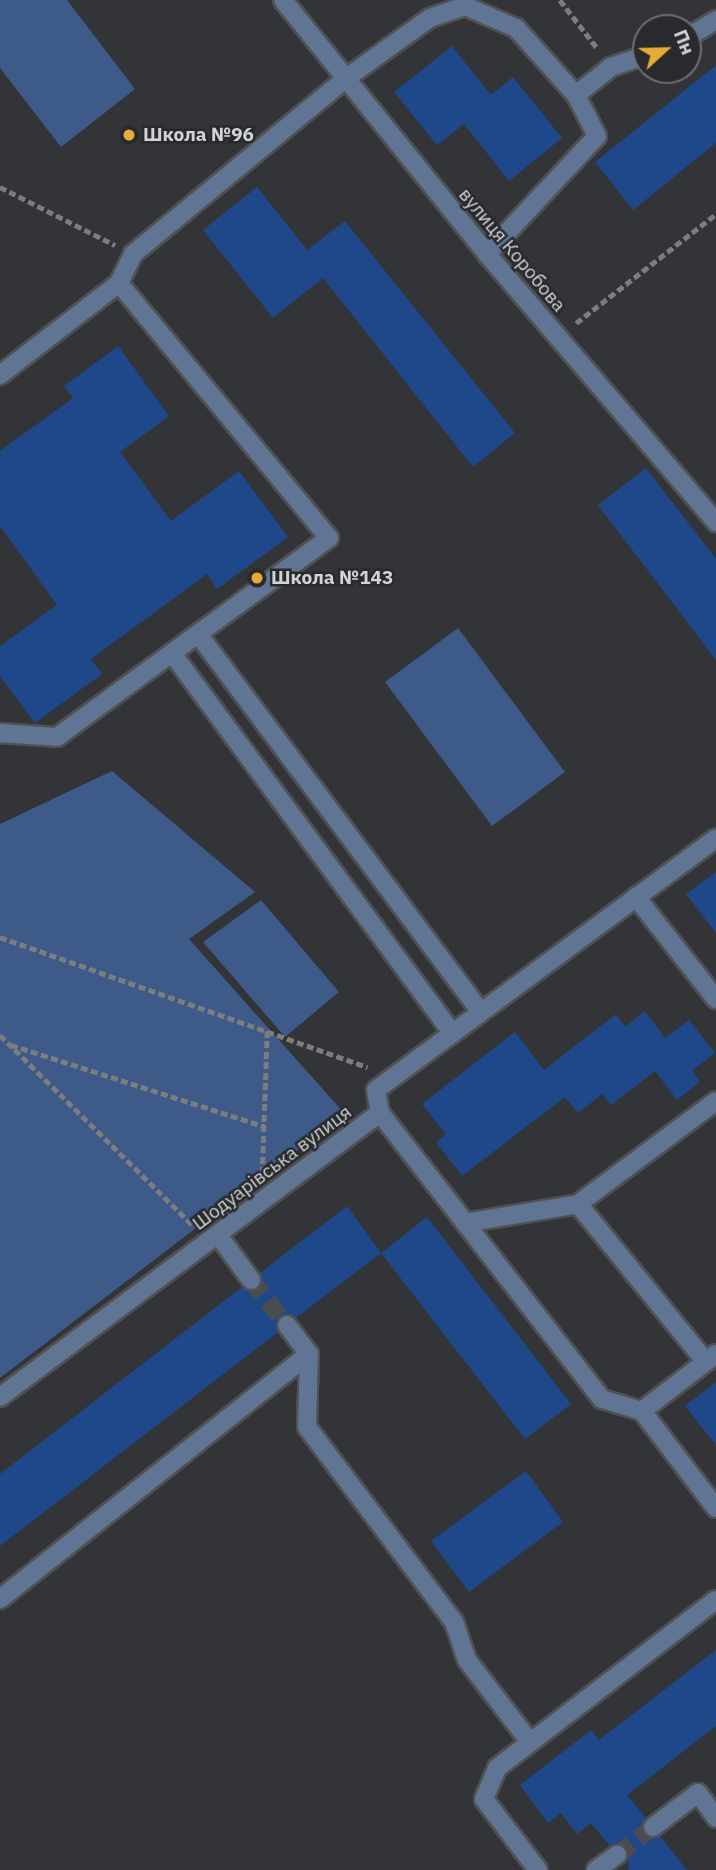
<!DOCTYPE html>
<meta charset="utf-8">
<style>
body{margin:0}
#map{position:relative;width:716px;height:1870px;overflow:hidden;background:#323437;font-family:"IBM Plex Sans",sans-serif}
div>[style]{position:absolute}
.green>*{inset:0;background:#3e5a89}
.building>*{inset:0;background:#1f488a}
.minor-tunnel>*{height:18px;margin-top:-9px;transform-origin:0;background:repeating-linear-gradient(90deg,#4a4c4f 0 18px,transparent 0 27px)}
.path>*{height:4.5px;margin-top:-2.25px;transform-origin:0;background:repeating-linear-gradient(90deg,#7b7d7f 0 7px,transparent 0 10.5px)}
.roads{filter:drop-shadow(2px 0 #4f5153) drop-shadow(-2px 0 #4f5153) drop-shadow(0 2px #4f5153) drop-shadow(0 -2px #4f5153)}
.minor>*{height:18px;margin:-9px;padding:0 9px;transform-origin:9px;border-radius:9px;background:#607493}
.dots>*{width:19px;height:19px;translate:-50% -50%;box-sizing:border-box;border:4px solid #282a2d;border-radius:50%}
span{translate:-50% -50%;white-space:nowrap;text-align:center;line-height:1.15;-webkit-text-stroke:5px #282a2d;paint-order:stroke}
.poi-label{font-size:19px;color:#d2d3d5;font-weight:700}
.left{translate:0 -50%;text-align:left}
.street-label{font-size:19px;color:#d2d3d5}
.north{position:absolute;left:632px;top:14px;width:70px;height:70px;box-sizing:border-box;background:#282a2d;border:2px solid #6c6e70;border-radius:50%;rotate:68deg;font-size:19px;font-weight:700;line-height:28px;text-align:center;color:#d2d3d5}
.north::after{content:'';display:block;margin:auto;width:24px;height:32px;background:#e7ac37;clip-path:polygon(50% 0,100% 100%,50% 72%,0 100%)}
</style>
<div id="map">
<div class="green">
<i style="clip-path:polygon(0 0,67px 0,135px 89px,61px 147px,0 68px)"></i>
<i style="clip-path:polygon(458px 628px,565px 772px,492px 826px,385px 682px)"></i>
<i style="clip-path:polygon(112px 771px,255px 892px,189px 939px,345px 1114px,0 1378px,0 824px)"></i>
<i style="clip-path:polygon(261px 900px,339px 992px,285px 1037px,203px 942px)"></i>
</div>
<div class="building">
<i style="clip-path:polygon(452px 46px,491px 95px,513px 77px,562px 138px,509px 181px,464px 124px,437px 145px,394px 92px)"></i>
<i style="clip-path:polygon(716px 65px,716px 143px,633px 210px,595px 162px)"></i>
<i style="clip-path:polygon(257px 187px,307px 250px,345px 221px,515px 433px,473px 467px,323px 278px,273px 318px,203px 230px)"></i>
<i style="clip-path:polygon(118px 346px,169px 416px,120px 452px,171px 521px,239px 471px,288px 537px,217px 589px,207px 574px,91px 659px,102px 674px,35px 723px,0 676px,0 646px,57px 605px,0 526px,0 451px,73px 398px,64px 386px)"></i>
<i style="clip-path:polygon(646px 468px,716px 559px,716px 660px,598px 505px)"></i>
<i style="clip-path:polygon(716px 872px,716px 933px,686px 894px)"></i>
<i style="clip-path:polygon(645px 1011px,665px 1038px,689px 1020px,715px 1053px,692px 1071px,700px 1082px,677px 1100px,655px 1071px,611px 1105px,602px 1094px,578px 1113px,565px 1097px,462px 1176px,436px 1142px,446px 1134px,422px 1104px,515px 1032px,544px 1070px,616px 1014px,625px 1027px)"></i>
<i style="clip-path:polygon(347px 1206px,381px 1253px,296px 1318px,280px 1316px,278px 1332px,0 1546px,0 1474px,242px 1287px,258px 1289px,260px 1273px)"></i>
<i style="clip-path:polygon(427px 1217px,571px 1404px,525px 1439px,381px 1253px)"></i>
<i style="clip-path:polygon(716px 1382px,716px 1445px,685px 1406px)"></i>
<i style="clip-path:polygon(526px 1471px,563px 1522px,469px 1592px,431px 1541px)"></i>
<i style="clip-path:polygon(716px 1650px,716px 1726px,627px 1795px,646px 1818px,644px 1834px,660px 1836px,687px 1870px,629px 1870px,626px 1848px,610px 1846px,591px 1823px,577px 1834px,561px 1813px,548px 1823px,520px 1785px,591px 1730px,599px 1740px)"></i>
</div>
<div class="minor-tunnel">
<i style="left:251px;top:1280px;width:58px;rotate:51.3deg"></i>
<i style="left:617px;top:1855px;width:46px;rotate:-37.9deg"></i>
</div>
<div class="path">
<i style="left:560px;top:0;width:62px;rotate:52.2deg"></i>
<i style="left:0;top:187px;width:129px;rotate:26.8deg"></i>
<i style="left:576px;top:323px;width:177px;rotate:-37.9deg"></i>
<i style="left:0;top:937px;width:390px;rotate:19.5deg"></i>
<i style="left:0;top:1035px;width:272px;rotate:44.6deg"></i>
<i style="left:11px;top:1045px;width:266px;rotate:17.8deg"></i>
<i style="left:262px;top:1174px;width:143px;rotate:-88deg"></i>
</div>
<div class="roads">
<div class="minor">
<i style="left:283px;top:0;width:326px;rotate:51.2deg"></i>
<i style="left:487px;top:254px;width:353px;rotate:49.5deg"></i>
<i style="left:688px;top:37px;width:33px;rotate:-31deg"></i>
<i style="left:487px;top:254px;width:161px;rotate:-47deg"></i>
<i style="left:597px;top:136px;width:46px;rotate:-117.1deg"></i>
<i style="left:576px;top:95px;width:45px;rotate:-38.7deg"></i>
<i style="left:611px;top:67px;width:37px;rotate:-19deg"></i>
<i style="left:0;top:375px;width:150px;rotate:-37.7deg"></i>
<i style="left:198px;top:634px;width:472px;rotate:53.2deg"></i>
<i style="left:172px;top:653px;width:473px;rotate:53.6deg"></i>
<i style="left:0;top:733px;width:57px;rotate:4deg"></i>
<i style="left:57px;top:737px;width:337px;rotate:-36.2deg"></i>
<i style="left:329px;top:538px;width:330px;rotate:-129.5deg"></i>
<i style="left:119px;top:283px;width:32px;rotate:-64deg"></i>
<i style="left:133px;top:254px;width:275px;rotate:-39.5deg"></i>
<i style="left:345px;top:79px;width:105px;rotate:-35.7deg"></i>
<i style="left:430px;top:18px;width:37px;rotate:-19deg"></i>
<i style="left:465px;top:6px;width:56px;rotate:23.3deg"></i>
<i style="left:516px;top:28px;width:90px;rotate:48.2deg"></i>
<i style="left:636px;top:897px;width:130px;rotate:51.9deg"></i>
<i style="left:380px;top:1113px;width:362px;rotate:52.2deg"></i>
<i style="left:602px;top:1399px;width:42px;rotate:16.7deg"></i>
<i style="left:578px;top:1204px;width:203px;rotate:51deg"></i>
<i style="left:465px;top:1223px;width:115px;rotate:-9.5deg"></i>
<i style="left:578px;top:1204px;width:172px;rotate:-36.7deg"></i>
<i style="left:218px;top:1235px;width:56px;rotate:53.7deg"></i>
<i style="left:287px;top:1325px;width:36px;rotate:53deg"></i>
<i style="left:309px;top:1354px;width:73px;rotate:91.6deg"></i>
<i style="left:307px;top:1427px;width:244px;rotate:53deg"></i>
<i style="left:454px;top:1622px;width:40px;rotate:71.1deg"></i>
<i style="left:467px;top:1660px;width:103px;rotate:52.5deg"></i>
<i style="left:716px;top:1354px;width:93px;rotate:142.4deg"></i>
<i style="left:642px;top:1411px;width:122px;rotate:52.7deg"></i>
<i style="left:0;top:1397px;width:474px;rotate:-36.8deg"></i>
<i style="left:380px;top:1113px;width:23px;rotate:-100deg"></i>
<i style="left:376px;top:1090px;width:423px;rotate:-36.5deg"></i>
<i style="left:0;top:1599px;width:394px;rotate:-38.4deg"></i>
<i style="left:653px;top:1827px;width:56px;rotate:-37.1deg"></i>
<i style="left:698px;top:1793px;width:31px;rotate:54deg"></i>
<i style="left:538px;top:1870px;width:89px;rotate:-127.3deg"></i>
<i style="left:484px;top:1799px;width:34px;rotate:-67deg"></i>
<i style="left:497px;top:1768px;width:276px;rotate:-37.5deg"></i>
<i style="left:596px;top:1870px;width:26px;rotate:-36deg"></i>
</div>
</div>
<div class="dots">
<i style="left:129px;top:135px;background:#e7ac37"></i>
<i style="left:257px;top:578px;background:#e7ac37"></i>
</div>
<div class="poi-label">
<span class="left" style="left:143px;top:135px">Школа №96</span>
<span class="left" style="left:271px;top:578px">Школа №143</span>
</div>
<div class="street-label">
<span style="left:512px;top:250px;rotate:50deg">вулиця Коробова</span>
<span style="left:272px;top:1168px;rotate:-37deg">Шодуарівська вулиця</span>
</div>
<div class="north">Пн</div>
</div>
